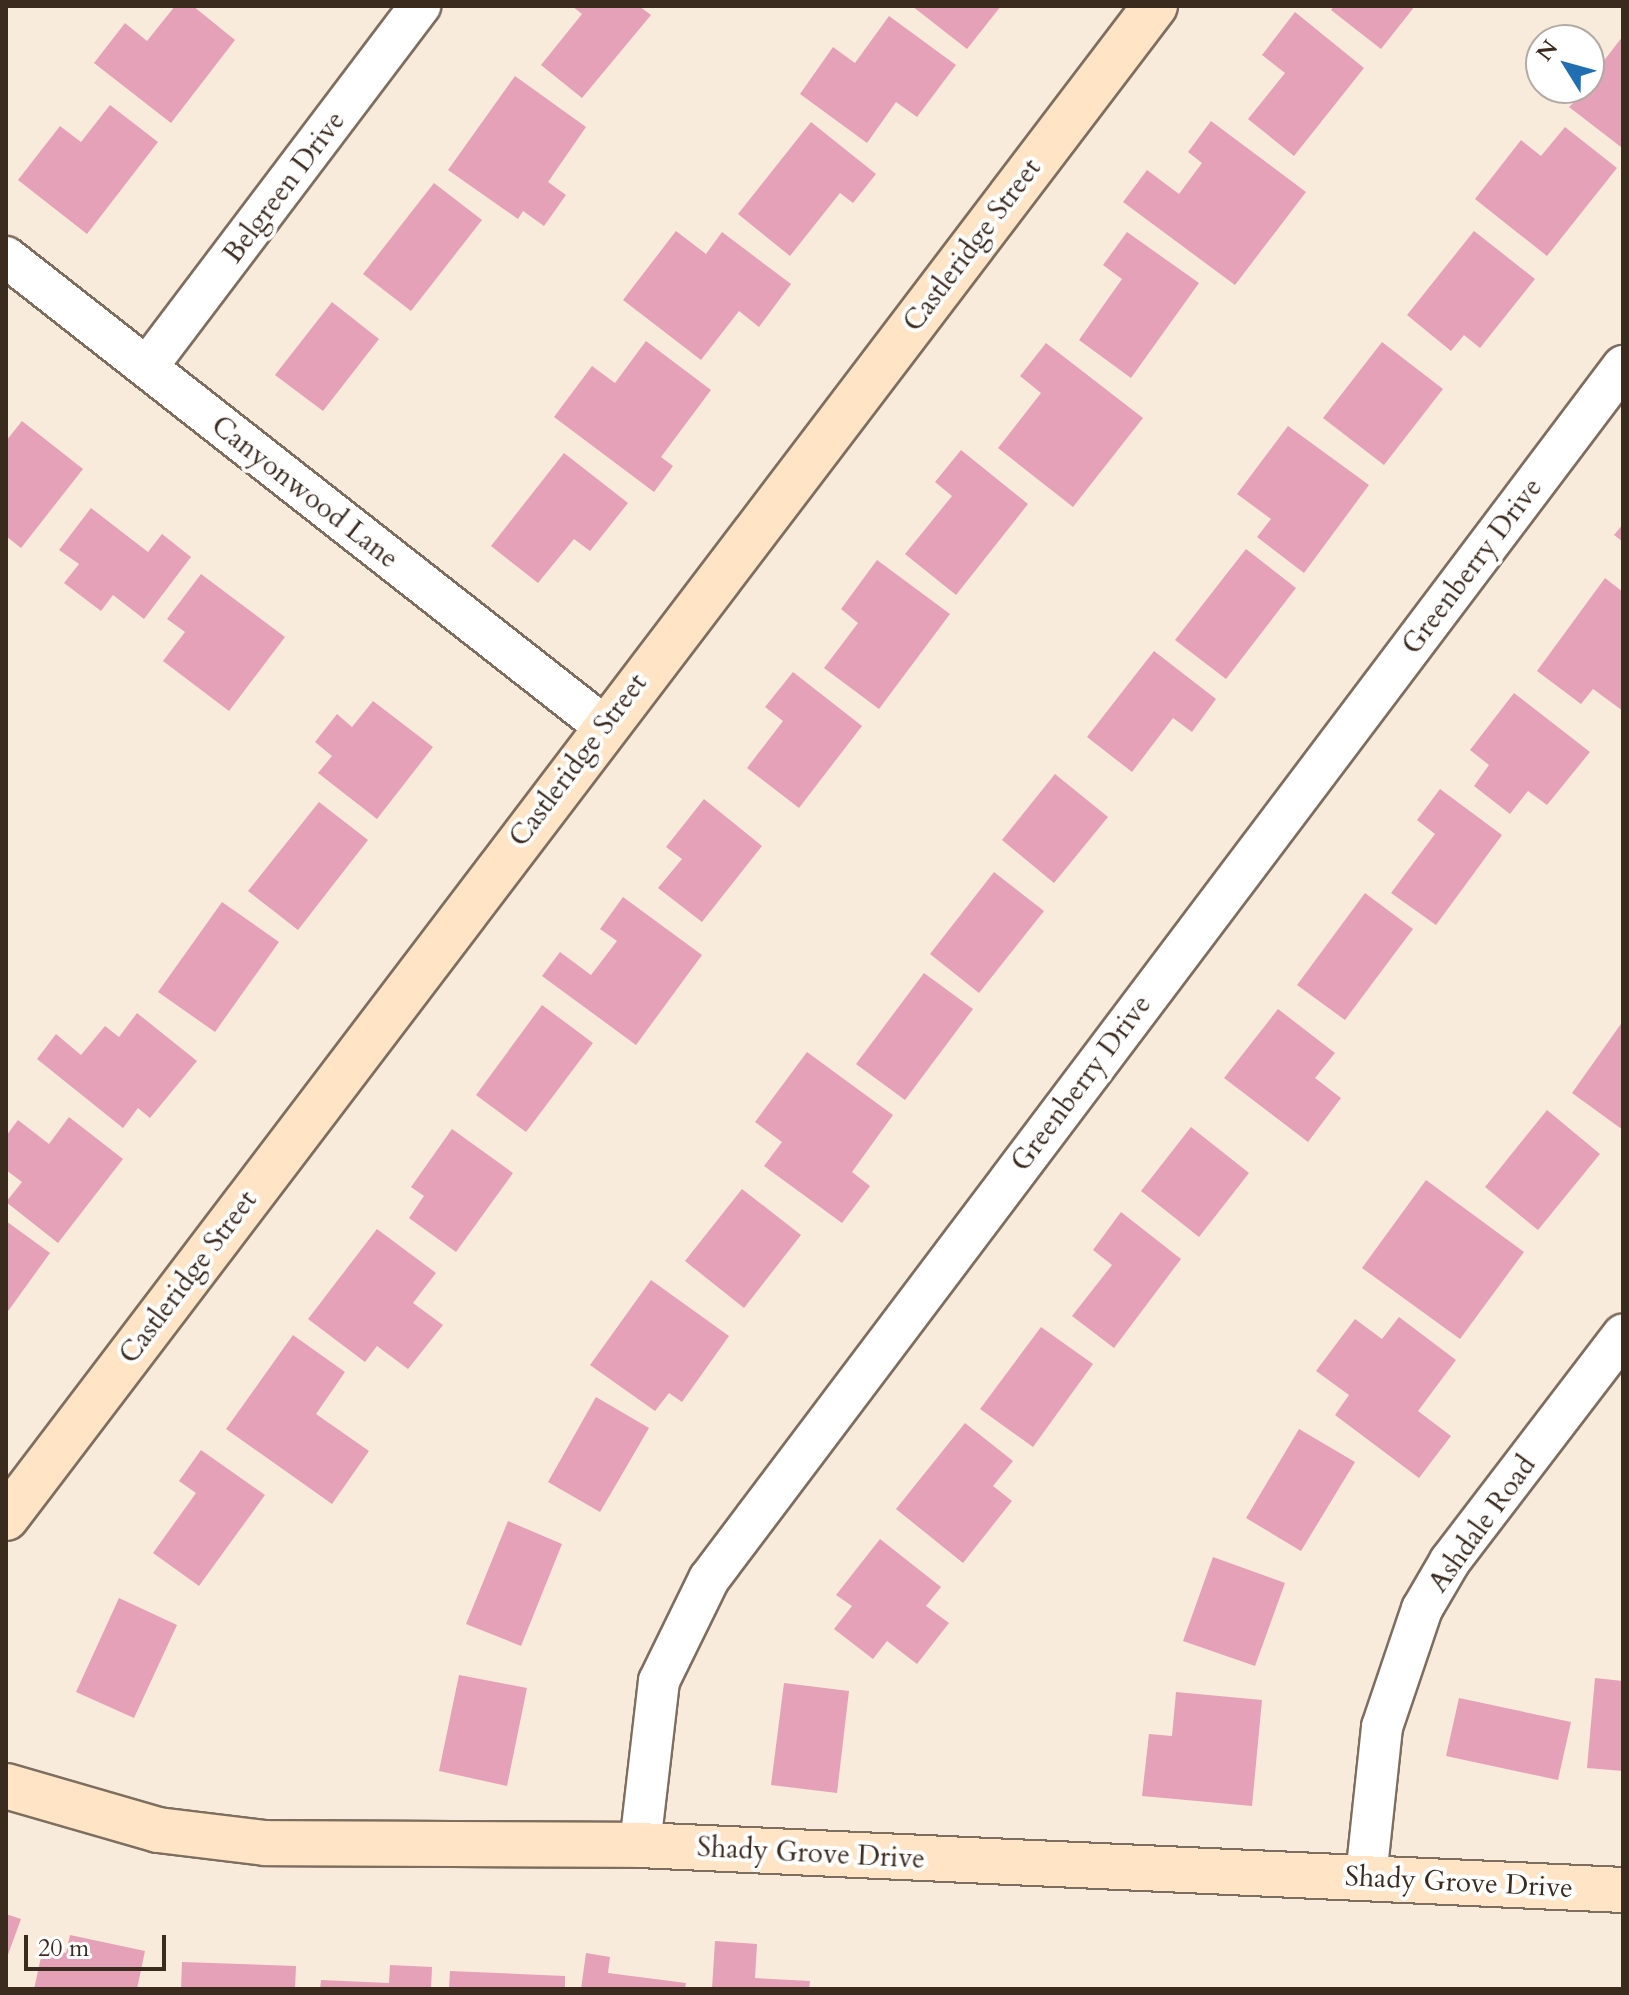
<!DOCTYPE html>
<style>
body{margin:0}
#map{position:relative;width:1629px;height:1995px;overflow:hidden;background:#f9ebdb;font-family:Cardo,serif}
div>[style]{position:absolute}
.building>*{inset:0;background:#e5a1b8}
.roads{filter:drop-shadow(2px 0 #7e6e60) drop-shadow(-2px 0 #7e6e60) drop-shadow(0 2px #7e6e60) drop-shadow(0 -2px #7e6e60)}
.street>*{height:40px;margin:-20px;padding:0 20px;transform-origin:20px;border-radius:20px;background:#fff}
.secondary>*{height:44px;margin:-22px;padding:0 22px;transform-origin:22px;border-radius:22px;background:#ffe4c6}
span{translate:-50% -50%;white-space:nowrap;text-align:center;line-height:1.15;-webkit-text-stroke:8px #fff;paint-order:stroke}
.street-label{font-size:28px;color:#3b2a1e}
.frame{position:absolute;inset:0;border:8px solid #3b2a1e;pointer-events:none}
.north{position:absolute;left:1525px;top:24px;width:80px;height:80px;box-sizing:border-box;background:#fff;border:2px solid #b1aaa5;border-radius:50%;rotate:307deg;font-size:22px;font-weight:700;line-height:32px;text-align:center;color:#3b2a1e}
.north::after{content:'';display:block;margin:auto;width:28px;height:36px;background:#1f6fb2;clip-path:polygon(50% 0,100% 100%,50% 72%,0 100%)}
.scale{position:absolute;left:24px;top:1935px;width:142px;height:36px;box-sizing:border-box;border:4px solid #3b2a1e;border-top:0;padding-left:10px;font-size:24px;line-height:28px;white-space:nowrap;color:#3b2a1e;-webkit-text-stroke:6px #fff;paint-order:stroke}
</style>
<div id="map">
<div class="building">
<i style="clip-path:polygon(175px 6px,193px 6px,235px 40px,171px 123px,94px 63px,125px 23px,147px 41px)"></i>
<i style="clip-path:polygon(572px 6px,639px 6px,651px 15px,582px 98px,541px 65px,582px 14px)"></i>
<i style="clip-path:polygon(912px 6px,1001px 6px,967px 49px)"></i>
<i style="clip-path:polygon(1334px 6px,1415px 6px,1381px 49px,1331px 10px)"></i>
<i style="clip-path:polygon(1295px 12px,1364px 68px,1294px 156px,1248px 119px,1285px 73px,1262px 55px)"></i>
<i style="clip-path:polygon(889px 16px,956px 65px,917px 117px,896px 102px,867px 143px,800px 94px,833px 47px,855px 63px)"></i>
<i style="clip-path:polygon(1623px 36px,1623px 145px,1621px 147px,1569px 107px,1589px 88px,1589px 80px)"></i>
<i style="clip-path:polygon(515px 76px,586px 127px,548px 182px,566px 195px,544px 226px,523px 211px,518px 219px,448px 170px)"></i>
<i style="clip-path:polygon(110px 105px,158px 142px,87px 234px,18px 180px,60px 126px,81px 142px)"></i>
<i style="clip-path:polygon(1211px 121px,1306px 192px,1235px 285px,1123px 202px,1147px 170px,1179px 194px,1202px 163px,1188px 152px)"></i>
<i style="clip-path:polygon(811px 122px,876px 174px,853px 203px,840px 193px,790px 256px,738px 214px)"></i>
<i style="clip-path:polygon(1565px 127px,1617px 168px,1547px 256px,1475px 199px,1521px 140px,1541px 156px)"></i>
<i style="clip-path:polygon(434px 183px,482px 220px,411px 311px,363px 274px)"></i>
<i style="clip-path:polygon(676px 231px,706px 254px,722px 232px,791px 284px,759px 327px,739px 311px,701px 360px,623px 300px)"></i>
<i style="clip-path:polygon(1474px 231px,1535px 279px,1480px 348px,1464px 335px,1451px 351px,1407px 315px)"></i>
<i style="clip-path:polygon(1127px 232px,1199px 283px,1131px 378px,1079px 340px,1122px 279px,1103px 265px)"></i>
<i style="clip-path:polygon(332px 302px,379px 339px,323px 411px,275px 375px)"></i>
<i style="clip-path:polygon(646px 341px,711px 390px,661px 457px,673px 466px,654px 492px,554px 417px,592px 366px,615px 383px)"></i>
<i style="clip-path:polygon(1382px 342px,1443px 389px,1384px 465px,1323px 418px)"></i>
<i style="clip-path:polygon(1046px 343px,1143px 418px,1073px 507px,998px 448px,1041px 393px,1020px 376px)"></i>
<i style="clip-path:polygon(22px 421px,83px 469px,21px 548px,6px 536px,6px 441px)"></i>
<i style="clip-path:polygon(1288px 426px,1369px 485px,1304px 573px,1257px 537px,1271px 519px,1237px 494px)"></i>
<i style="clip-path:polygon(961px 450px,1028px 504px,956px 595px,905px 554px,952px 496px,935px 482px)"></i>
<i style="clip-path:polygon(564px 453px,628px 503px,590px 551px,574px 539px,538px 583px,491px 546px)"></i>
<i style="clip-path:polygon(91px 508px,148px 552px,162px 534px,191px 557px,144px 619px,113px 595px,101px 611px,64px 583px,79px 564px,59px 550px)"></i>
<i style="clip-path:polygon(1623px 524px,1623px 542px,1614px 535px)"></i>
<i style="clip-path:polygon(1246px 549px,1296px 588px,1226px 679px,1175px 640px)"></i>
<i style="clip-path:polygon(877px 560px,950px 614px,879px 709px,824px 668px,858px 623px,841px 609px)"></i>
<i style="clip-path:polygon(201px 574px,285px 637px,229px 711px,163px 661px,185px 632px,167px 619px)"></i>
<i style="clip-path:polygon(1605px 578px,1623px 592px,1623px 711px,1593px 689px,1581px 704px,1537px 671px)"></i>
<i style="clip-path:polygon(1154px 651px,1216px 699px,1192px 732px,1173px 718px,1132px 772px,1087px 737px)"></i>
<i style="clip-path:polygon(793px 672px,862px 726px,799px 808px,747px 768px,783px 721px,765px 707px)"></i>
<i style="clip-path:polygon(1514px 693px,1590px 752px,1547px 805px,1528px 791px,1510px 814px,1474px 786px,1489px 765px,1470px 750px)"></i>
<i style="clip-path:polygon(373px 701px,433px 747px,377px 819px,318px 773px,332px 756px,315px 742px,337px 714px,352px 727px)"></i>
<i style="clip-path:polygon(1055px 774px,1108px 817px,1054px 883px,1002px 840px)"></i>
<i style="clip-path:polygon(1440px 789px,1502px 835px,1436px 925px,1391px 893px,1435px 834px,1417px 820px)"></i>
<i style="clip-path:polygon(704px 799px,762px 846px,702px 922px,658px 888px,682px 859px,666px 847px)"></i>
<i style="clip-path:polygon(319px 802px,368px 840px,298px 930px,248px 891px)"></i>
<i style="clip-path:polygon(994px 872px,1044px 911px,979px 993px,930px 954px)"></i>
<i style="clip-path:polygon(1365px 893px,1413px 929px,1345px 1020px,1297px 985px)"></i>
<i style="clip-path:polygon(623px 897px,702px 955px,636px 1045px,542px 976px,560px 952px,591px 975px,617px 941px,600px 929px)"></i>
<i style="clip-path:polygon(222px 902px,279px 942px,215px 1032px,158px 992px)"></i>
<i style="clip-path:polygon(924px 973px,973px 1009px,905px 1100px,856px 1064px)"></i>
<i style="clip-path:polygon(542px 1005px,593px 1043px,526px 1132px,476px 1095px)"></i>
<i style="clip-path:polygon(1278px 1009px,1335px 1053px,1315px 1078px,1341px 1098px,1308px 1142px,1224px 1078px)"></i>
<i style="clip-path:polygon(137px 1013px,197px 1061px,150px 1118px,138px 1108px,123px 1128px,37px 1059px,56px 1034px,81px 1055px,105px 1026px,119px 1037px)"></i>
<i style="clip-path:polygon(1623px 1021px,1623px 1130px,1572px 1093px)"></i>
<i style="clip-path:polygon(807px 1052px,893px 1115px,852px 1172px,870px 1186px,842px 1223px,764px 1166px,782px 1142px,755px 1122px)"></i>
<i style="clip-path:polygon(1547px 1110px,1600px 1154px,1538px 1230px,1485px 1187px)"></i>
<i style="clip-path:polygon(69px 1117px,123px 1159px,58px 1243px,6px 1202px,22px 1182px,6px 1170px,6px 1136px,18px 1120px,49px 1144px)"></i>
<i style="clip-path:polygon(1191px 1127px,1249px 1173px,1199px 1237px,1141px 1191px)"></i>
<i style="clip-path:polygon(452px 1129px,513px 1173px,456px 1252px,409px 1218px,424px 1196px,411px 1187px)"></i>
<i style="clip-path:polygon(1426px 1180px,1524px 1252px,1460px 1339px,1362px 1268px)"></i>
<i style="clip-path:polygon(742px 1189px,801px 1235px,744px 1308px,685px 1261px)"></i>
<i style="clip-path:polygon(1121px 1212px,1181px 1259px,1114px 1348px,1072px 1316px,1112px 1265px,1093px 1250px)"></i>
<i style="clip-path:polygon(6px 1221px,50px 1253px,6px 1314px)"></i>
<i style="clip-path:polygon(377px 1229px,436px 1273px,413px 1303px,443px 1325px,408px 1369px,377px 1346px,365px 1362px,308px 1319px)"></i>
<i style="clip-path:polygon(651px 1280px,729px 1336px,682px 1402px,669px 1393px,655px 1411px,590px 1365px)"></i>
<i style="clip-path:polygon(1399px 1317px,1456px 1360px,1418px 1411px,1451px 1436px,1419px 1478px,1335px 1415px,1349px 1395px,1316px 1371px,1355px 1319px,1382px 1339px)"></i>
<i style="clip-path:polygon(1041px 1327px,1093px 1364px,1033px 1447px,980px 1409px)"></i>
<i style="clip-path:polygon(293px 1335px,345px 1372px,316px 1414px,369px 1451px,332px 1504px,226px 1429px)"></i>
<i style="clip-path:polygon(596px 1397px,649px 1428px,600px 1512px,548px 1482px)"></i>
<i style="clip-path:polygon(965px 1423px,1013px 1461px,993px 1486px,1012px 1501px,963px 1563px,896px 1509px)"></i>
<i style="clip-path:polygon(1299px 1429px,1355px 1462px,1301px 1551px,1246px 1518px)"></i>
<i style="clip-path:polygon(201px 1450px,265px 1495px,199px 1586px,153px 1553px,196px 1493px,179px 1481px)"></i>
<i style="clip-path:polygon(508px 1521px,562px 1544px,521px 1646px,466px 1624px)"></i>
<i style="clip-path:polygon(880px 1539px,941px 1587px,926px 1606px,949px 1623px,917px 1664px,887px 1641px,873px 1659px,834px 1629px,852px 1606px,836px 1595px)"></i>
<i style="clip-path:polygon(1213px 1557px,1285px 1583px,1255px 1666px,1183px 1641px)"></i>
<i style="clip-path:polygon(119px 1598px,177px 1625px,134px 1718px,76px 1692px)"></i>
<i style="clip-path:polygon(459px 1675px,527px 1688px,507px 1786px,439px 1771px)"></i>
<i style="clip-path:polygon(1595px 1678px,1623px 1681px,1623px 1771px,1587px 1768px)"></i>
<i style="clip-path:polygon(784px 1683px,849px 1691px,837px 1793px,771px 1785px)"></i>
<i style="clip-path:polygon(1176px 1692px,1262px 1700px,1252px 1806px,1142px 1796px,1149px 1734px,1172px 1736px)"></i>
<i style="clip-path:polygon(1459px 1698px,1571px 1722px,1558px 1780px,1446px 1756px)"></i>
<i style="clip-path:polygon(6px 1914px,21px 1919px,6px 1960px)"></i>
<i style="clip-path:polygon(70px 1935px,145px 1951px,137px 1989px,34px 1989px,43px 1948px,66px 1953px)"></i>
<i style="clip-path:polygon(715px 1941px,757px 1944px,755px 1978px,810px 1981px,809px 1989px,712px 1989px)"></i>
<i style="clip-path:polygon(586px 1953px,610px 1957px,608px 1973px,686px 1983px,685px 1989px,581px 1989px)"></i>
<i style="clip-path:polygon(182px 1962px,296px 1966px,295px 1989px,181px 1989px)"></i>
<i style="clip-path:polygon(390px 1965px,432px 1967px,431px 1989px,320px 1989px,321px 1980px,389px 1983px)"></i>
<i style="clip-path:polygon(450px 1971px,565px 1976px,565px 1989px,449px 1989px)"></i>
</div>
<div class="roads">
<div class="street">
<i style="left:6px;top:257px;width:760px;rotate:38.11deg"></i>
<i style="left:147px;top:367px;width:453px;rotate:-52.9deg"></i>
<i style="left:640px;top:1845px;width:165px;rotate:-83.4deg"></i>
<i style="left:659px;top:1681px;width:114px;rotate:-63.9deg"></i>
<i style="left:709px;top:1579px;width:1519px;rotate:-53deg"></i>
<i style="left:1366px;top:1877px;width:151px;rotate:-83.9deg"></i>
<i style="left:1382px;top:1727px;width:125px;rotate:-71.3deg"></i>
<i style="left:1422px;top:1609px;width:56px;rotate:-59.7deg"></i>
<i style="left:1450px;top:1561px;width:285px;rotate:-52.6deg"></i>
</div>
<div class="secondary">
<i style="left:6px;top:1518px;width:1899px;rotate:-52.77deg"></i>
<i style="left:6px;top:1786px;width:158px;rotate:16.1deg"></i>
<i style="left:158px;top:1830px;width:108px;rotate:6.9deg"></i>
<i style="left:265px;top:1843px;width:375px;rotate:0.3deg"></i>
<i style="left:640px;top:1845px;width:984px;rotate:2.62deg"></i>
</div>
</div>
<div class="street-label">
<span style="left:284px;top:187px;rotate:-53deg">Belgreen Drive</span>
<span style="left:972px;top:245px;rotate:-53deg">Castleridge Street</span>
<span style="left:305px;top:492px;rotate:38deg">Canyonwood Lane</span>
<span style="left:1472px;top:566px;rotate:-53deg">Greenberry Drive</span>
<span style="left:578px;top:760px;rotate:-53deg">Castleridge Street</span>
<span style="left:1081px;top:1083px;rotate:-53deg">Greenberry Drive</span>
<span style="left:188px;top:1277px;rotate:-53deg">Castleridge Street</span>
<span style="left:1482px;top:1524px;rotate:-54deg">Ashdale Road</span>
<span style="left:811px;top:1853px;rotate:3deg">Shady Grove Drive</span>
<span style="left:1459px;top:1882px;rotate:3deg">Shady Grove Drive</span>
</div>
<div class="frame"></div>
<div class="north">N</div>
<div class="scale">20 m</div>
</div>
